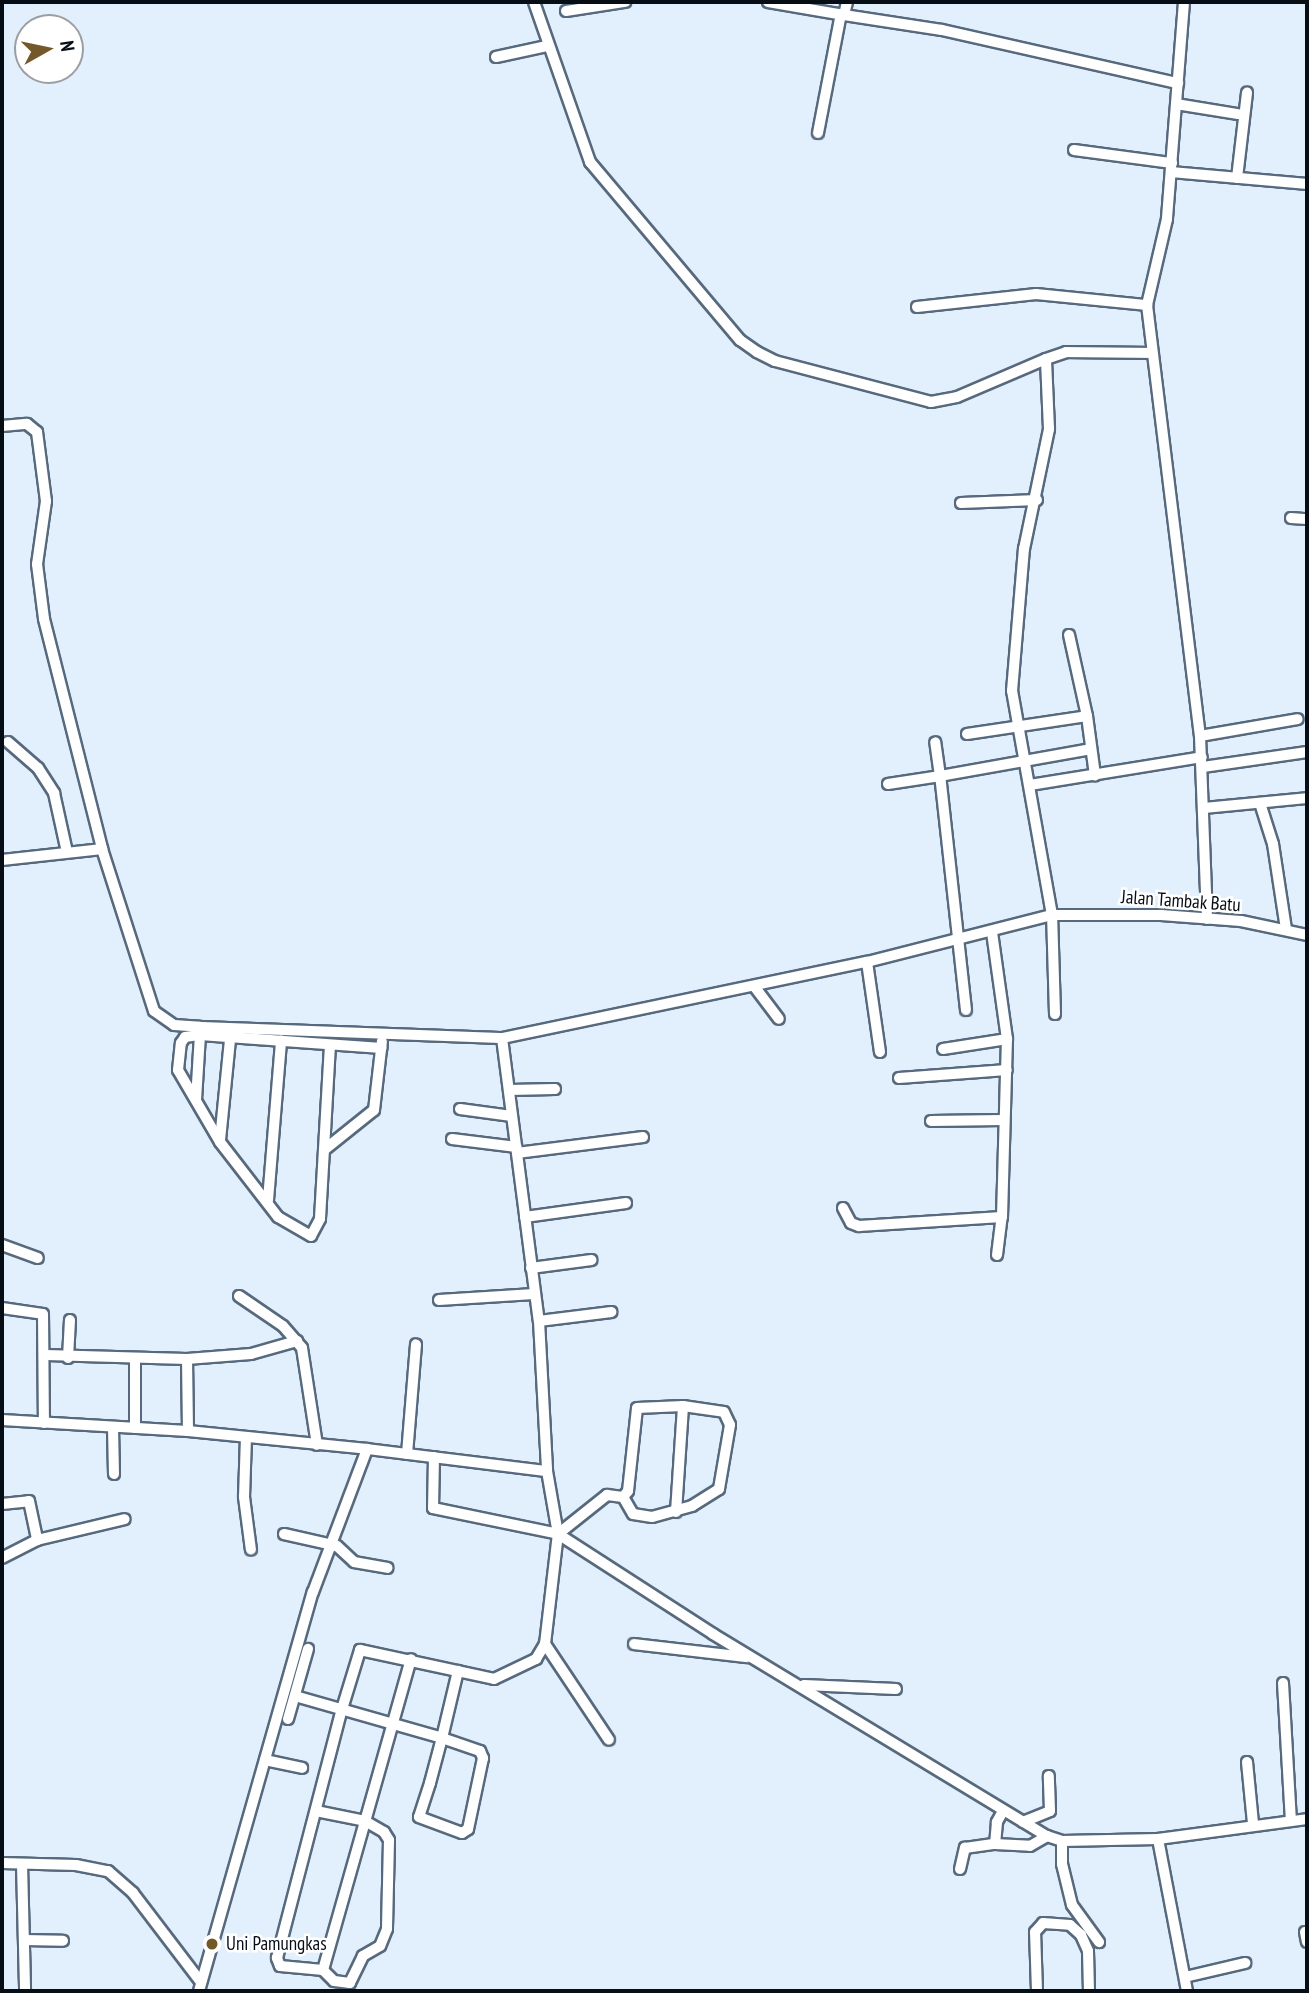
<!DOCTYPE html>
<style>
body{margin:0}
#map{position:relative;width:1309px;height:1993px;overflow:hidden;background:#e2effd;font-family:"PT Sans Narrow",sans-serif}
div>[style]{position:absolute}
.roads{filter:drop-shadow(2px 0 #57697d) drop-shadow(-2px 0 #57697d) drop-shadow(0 2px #57697d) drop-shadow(0 -2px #57697d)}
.minor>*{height:10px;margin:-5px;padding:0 5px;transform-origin:5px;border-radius:5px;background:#fff}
.dots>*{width:19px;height:19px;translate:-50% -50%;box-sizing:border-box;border:4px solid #fff;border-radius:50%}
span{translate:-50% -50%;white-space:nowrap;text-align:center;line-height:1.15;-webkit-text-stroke:5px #fff;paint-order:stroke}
.street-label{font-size:19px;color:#070d15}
.poi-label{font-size:19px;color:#070d15}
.left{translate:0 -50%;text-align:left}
.frame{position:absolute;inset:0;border:4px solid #070d15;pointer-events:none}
.north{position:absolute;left:14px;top:14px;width:70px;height:70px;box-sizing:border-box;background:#fff;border:2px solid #9c9ea1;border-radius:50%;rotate:81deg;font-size:19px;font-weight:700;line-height:28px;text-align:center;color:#070d15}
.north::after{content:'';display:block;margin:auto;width:24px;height:32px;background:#73582a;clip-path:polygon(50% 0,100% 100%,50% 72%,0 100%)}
</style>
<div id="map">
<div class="roads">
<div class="minor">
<i style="left:534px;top:2px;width:170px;rotate:70.7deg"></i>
<i style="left:590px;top:162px;width:233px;rotate:49.9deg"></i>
<i style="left:740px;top:340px;width:21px;rotate:35deg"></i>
<i style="left:757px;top:352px;width:20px;rotate:27deg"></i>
<i style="left:775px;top:361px;width:161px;rotate:14.7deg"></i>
<i style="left:931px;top:402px;width:26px;rotate:-11deg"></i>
<i style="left:957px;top:397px;width:97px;rotate:-23.1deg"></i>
<i style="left:768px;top:2px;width:77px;rotate:9.7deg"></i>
<i style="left:844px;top:15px;width:13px;rotate:-77deg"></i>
<i style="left:1184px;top:2px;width:218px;rotate:94.5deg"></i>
<i style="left:1167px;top:219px;width:88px;rotate:103.1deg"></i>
<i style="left:1147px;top:305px;width:434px;rotate:83deg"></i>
<i style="left:1200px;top:736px;width:183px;rotate:87.8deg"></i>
<i style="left:566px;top:11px;width:60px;rotate:-8.7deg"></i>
<i style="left:844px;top:15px;width:99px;rotate:8.7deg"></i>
<i style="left:942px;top:30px;width:242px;rotate:12.7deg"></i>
<i style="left:496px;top:57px;width:52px;rotate:-12.2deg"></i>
<i style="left:1176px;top:104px;width:63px;rotate:9.2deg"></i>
<i style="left:818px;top:133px;width:121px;rotate:-79.1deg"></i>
<i style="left:1074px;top:150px;width:99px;rotate:7.6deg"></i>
<i style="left:1171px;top:172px;width:137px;rotate:5deg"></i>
<i style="left:1237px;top:178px;width:86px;rotate:-83.3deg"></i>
<i style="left:917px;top:307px;width:120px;rotate:-6.2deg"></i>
<i style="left:1036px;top:294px;width:112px;rotate:5.7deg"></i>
<i style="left:2px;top:426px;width:25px;rotate:-5deg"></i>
<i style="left:27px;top:424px;width:13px;rotate:39deg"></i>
<i style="left:37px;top:432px;width:70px;rotate:82.6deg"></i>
<i style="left:46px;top:501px;width:64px;rotate:98.1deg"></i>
<i style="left:37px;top:564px;width:55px;rotate:82.7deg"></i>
<i style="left:44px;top:619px;width:237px;rotate:75.8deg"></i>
<i style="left:961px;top:503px;width:76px;rotate:-2.3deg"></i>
<i style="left:1291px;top:518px;width:16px;rotate:4deg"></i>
<i style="left:1087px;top:716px;width:60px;rotate:82.3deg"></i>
<i style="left:967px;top:734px;width:121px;rotate:-8.5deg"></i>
<i style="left:1087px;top:716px;width:83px;rotate:-102.5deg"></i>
<i style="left:1200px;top:736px;width:99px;rotate:-9.8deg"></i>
<i style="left:8px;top:742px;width:40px;rotate:41deg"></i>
<i style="left:38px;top:768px;width:30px;rotate:57deg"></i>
<i style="left:54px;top:793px;width:60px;rotate:77.6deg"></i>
<i style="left:1203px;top:767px;width:105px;rotate:-8.2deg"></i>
<i style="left:888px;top:784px;width:53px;rotate:-8.7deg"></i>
<i style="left:940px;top:776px;width:34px;rotate:-98deg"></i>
<i style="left:1030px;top:785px;width:174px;rotate:-9.2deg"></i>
<i style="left:1260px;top:803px;width:43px;rotate:72.4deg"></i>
<i style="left:1273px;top:844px;width:86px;rotate:81.3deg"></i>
<i style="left:1204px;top:808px;width:103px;rotate:-5.5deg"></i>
<i style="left:2px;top:860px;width:101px;rotate:-6.3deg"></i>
<i style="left:102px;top:849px;width:170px;rotate:72.2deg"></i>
<i style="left:154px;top:1011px;width:24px;rotate:35deg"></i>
<i style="left:174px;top:1025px;width:26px;rotate:4deg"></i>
<i style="left:200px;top:1027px;width:302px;rotate:2.1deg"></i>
<i style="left:502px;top:1038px;width:373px;rotate:-11.8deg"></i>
<i style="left:867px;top:962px;width:191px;rotate:-14.3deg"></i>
<i style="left:1052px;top:915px;width:109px"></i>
<i style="left:1161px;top:915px;width:80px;rotate:4.3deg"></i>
<i style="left:1241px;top:921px;width:67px;rotate:12deg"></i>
<i style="left:867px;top:962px;width:91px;rotate:81.8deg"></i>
<i style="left:754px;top:986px;width:41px;rotate:52.9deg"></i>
<i style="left:966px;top:1010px;width:235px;rotate:-96.3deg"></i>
<i style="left:940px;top:776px;width:153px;rotate:-10.1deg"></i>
<i style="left:1055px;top:1014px;width:99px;rotate:-91.7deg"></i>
<i style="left:1052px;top:915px;width:228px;rotate:-100.1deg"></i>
<i style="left:1012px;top:691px;width:143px;rotate:-85.2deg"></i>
<i style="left:1024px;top:549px;width:123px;rotate:-78.2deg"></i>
<i style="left:1049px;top:429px;width:70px;rotate:-92.5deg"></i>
<i style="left:1046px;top:359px;width:21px;rotate:-19deg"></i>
<i style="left:1066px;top:352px;width:86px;rotate:0.7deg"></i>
<i style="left:502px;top:1038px;width:285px;rotate:82.6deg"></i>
<i style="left:539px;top:1321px;width:150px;rotate:86.9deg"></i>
<i style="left:547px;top:1471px;width:64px;rotate:80.1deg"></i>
<i style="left:558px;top:1534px;width:184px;rotate:32.8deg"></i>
<i style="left:713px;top:1634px;width:390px;rotate:31.2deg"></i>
<i style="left:1047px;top:1836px;width:16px;rotate:18deg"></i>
<i style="left:1062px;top:1841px;width:96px;rotate:-1.2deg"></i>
<i style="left:1158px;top:1839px;width:150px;rotate:-7.6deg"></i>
<i style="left:330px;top:1045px;width:174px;rotate:93.3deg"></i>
<i style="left:320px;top:1219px;width:19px;rotate:118deg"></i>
<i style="left:311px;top:1236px;width:38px;rotate:-150deg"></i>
<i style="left:278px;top:1217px;width:95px;rotate:-127.7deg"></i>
<i style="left:220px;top:1142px;width:83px;rotate:-120.3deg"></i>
<i style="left:178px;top:1070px;width:27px;rotate:-84deg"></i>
<i style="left:181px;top:1043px;width:7px;rotate:-56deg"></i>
<i style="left:185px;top:1037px;width:15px;rotate:-8deg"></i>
<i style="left:200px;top:1035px;width:182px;rotate:4.1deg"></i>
<i style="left:943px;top:1049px;width:65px;rotate:-8.9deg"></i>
<i style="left:899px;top:1078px;width:108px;rotate:-4.2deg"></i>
<i style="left:509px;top:1090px;width:46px;rotate:-1.2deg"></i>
<i style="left:196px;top:1100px;width:65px;rotate:-86.5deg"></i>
<i style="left:460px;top:1109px;width:52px;rotate:7.7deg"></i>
<i style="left:931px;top:1121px;width:72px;rotate:-0.8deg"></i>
<i style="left:452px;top:1139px;width:65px;rotate:7deg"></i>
<i style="left:220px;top:1140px;width:101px;rotate:-84.3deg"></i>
<i style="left:324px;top:1150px;width:64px;rotate:-38.7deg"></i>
<i style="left:374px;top:1110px;width:69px;rotate:-83.4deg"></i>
<i style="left:517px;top:1153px;width:127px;rotate:-7.2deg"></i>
<i style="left:268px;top:1200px;width:160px;rotate:-85.3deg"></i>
<i style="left:843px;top:1208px;width:17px;rotate:62deg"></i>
<i style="left:851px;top:1223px;width:9px;rotate:21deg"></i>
<i style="left:859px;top:1226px;width:143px;rotate:-3.6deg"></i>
<i style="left:1002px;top:1217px;width:178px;rotate:-88.4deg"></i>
<i style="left:1007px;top:1039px;width:108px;rotate:-98deg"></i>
<i style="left:525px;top:1217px;width:102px;rotate:-7.9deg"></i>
<i style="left:2px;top:1245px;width:38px;rotate:20deg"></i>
<i style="left:997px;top:1255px;width:38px;rotate:-83deg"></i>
<i style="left:531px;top:1268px;width:61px;rotate:-7.6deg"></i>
<i style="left:239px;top:1296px;width:53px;rotate:34.3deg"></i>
<i style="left:283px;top:1326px;width:29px;rotate:49deg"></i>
<i style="left:302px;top:1348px;width:98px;rotate:81.2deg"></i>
<i style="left:439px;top:1300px;width:95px;rotate:-3.6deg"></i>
<i style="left:2px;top:1308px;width:41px;rotate:8.3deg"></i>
<i style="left:43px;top:1314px;width:109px;rotate:89.5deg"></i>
<i style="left:539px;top:1321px;width:73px;rotate:-7.1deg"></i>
<i style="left:46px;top:1355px;width:141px;rotate:1.6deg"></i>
<i style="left:187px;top:1359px;width:64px;rotate:-4.5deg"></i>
<i style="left:251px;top:1354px;width:48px;rotate:-15.8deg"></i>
<i style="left:68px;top:1358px;width:38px;rotate:-87deg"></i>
<i style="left:187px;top:1359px;width:72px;rotate:89.2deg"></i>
<i style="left:2px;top:1420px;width:186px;rotate:3.4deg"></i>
<i style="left:188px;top:1431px;width:180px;rotate:5.7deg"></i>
<i style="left:113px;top:1427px;width:47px;rotate:88.8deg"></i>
<i style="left:135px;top:1428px;width:68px;rotate:-90deg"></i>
<i style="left:246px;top:1437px;width:60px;rotate:91.9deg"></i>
<i style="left:244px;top:1497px;width:53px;rotate:82.5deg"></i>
<i style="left:407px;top:1454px;width:110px;rotate:-85.3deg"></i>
<i style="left:434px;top:1457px;width:51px;rotate:91.1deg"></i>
<i style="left:433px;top:1508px;width:128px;rotate:11.7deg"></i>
<i style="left:2px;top:1504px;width:27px;rotate:-6deg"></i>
<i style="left:29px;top:1501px;width:40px;rotate:78deg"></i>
<i style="left:37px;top:1540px;width:39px;rotate:153deg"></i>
<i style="left:676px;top:1512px;width:106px;rotate:-86.2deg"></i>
<i style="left:284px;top:1534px;width:54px;rotate:12.8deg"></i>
<i style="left:337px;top:1546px;width:23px;rotate:43deg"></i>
<i style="left:354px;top:1562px;width:34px;rotate:10deg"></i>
<i style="left:37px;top:1540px;width:90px;rotate:-13.4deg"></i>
<i style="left:545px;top:1644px;width:115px;rotate:56.3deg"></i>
<i style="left:634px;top:1644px;width:114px;rotate:6.6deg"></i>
<i style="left:1283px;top:1683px;width:137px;rotate:86.7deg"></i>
<i style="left:804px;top:1685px;width:92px;rotate:2.5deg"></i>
<i style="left:295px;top:1696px;width:153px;rotate:15.9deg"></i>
<i style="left:442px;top:1738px;width:40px;rotate:18.9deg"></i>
<i style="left:480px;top:1751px;width:8px;rotate:67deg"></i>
<i style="left:483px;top:1758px;width:73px;rotate:101.9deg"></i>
<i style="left:468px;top:1829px;width:7px;rotate:146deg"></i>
<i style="left:462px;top:1833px;width:46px;rotate:-159.6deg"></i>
<i style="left:419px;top:1817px;width:36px;rotate:-72deg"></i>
<i style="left:430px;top:1783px;width:47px;rotate:-75.1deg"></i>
<i style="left:442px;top:1738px;width:69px;rotate:-76.6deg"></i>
<i style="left:288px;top:1719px;width:73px;rotate:-74.1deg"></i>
<i style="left:265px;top:1760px;width:38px;rotate:12deg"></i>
<i style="left:1247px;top:1762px;width:61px;rotate:84.4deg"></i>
<i style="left:316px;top:1811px;width:50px;rotate:11.5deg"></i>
<i style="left:365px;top:1821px;width:22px;rotate:30deg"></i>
<i style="left:384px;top:1832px;width:9px;rotate:58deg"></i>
<i style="left:389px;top:1840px;width:89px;rotate:91.3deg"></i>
<i style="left:387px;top:1929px;width:18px;rotate:112deg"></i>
<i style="left:380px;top:1946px;width:20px;rotate:150deg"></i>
<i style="left:363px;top:1956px;width:30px;rotate:116deg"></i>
<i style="left:350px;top:1983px;width:16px;rotate:-173deg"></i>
<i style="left:334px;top:1981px;width:16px;rotate:-135deg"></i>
<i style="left:323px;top:1970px;width:43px;rotate:-174.7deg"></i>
<i style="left:280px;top:1966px;width:9px;rotate:-111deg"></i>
<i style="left:277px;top:1958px;width:257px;rotate:-75.4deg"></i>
<i style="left:342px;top:1709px;width:62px;rotate:-73deg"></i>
<i style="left:360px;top:1650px;width:137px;rotate:12.2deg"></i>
<i style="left:494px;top:1679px;width:47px;rotate:-25.5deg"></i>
<i style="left:536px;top:1659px;width:17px;rotate:-59deg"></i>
<i style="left:545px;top:1644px;width:111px;rotate:-83.3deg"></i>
<i style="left:558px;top:1534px;width:63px;rotate:-38.5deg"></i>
<i style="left:607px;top:1495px;width:16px;rotate:7deg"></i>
<i style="left:623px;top:1497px;width:8px;rotate:-50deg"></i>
<i style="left:628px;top:1491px;width:83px;rotate:-83.8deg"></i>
<i style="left:637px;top:1408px;width:46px;rotate:-2.5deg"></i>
<i style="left:683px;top:1406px;width:41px;rotate:8.3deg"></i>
<i style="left:724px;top:1412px;width:14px;rotate:65deg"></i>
<i style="left:730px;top:1425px;width:65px;rotate:99.8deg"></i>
<i style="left:719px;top:1489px;width:32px;rotate:148deg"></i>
<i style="left:692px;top:1506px;width:41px;rotate:164.6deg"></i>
<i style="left:652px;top:1517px;width:19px;rotate:-171deg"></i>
<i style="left:633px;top:1514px;width:20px;rotate:-120deg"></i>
<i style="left:1003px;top:1811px;width:13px;rotate:119deg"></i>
<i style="left:997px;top:1822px;width:22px;rotate:95deg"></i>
<i style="left:995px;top:1844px;width:35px;rotate:3deg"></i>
<i style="left:1030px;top:1846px;width:20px;rotate:-30deg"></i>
<i style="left:1023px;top:1822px;width:29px;rotate:-22deg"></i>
<i style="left:1050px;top:1811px;width:35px;rotate:-92deg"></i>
<i style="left:1158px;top:1839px;width:155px;rotate:79.2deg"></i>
<i style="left:1062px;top:1841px;width:23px;rotate:90deg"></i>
<i style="left:1062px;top:1864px;width:42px;rotate:76.3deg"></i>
<i style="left:1072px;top:1905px;width:46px;rotate:53.9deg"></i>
<i style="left:2px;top:1863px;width:74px;rotate:1.5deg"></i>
<i style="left:76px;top:1865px;width:33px;rotate:11deg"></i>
<i style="left:108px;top:1871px;width:33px;rotate:41deg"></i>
<i style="left:133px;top:1893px;width:111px;rotate:52.7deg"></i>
<i style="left:22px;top:1864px;width:127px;rotate:88.6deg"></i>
<i style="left:960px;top:1869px;width:22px;rotate:-77deg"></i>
<i style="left:965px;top:1848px;width:30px;rotate:-8deg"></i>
<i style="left:1305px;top:1932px;width:10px;rotate:79deg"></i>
<i style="left:24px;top:1940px;width:39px;rotate:1deg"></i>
<i style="left:323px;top:1970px;width:323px;rotate:-74.2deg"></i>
<i style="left:1185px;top:1977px;width:62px;rotate:-13.1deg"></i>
<i style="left:199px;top:1991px;width:415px;rotate:-74.1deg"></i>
<i style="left:313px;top:1592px;width:153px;rotate:-69.3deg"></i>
<i style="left:367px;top:1449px;width:181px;rotate:7deg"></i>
<i style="left:1037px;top:1991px;width:59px;rotate:-91.9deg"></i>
<i style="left:1035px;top:1932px;width:12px;rotate:-48deg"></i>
<i style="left:1043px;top:1923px;width:27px;rotate:4deg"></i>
<i style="left:1070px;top:1925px;width:15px;rotate:42deg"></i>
<i style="left:1081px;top:1935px;width:17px;rotate:66deg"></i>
<i style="left:1088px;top:1951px;width:40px;rotate:88.6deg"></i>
</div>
</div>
<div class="dots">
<i style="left:212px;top:1944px;background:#73582a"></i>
</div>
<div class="street-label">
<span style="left:1181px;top:901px;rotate:4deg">Jalan Tambak Batu</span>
</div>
<div class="poi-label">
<span class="left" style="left:226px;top:1944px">Uni Pamungkas</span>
</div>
<div class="frame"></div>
<div class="north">N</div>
</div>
